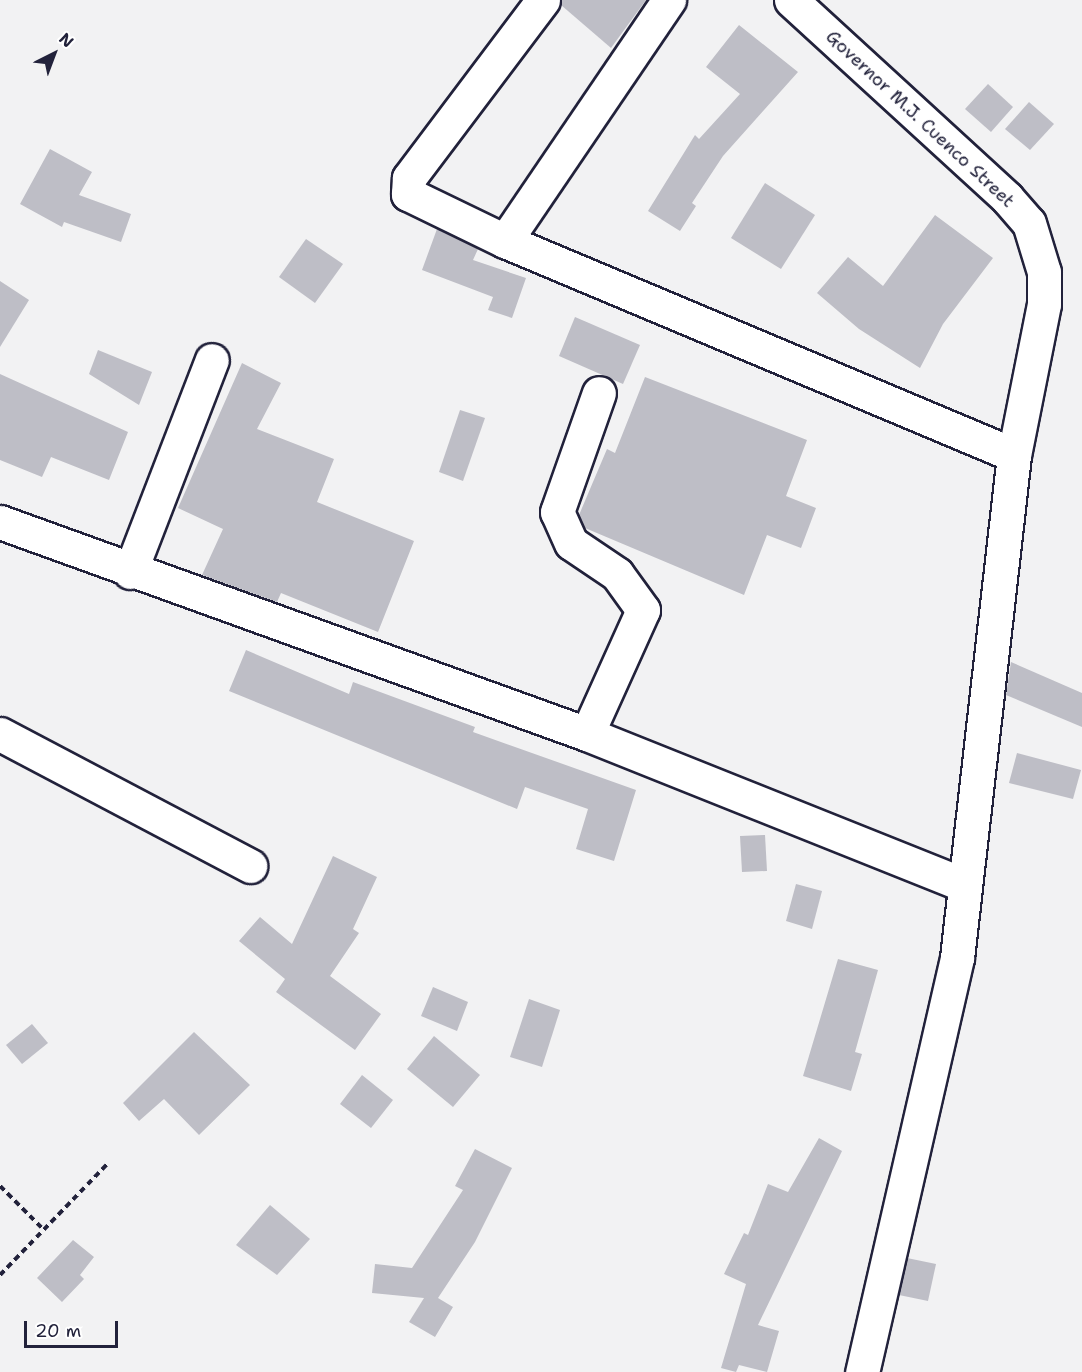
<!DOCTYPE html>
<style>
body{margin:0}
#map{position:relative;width:1082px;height:1372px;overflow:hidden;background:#f2f2f3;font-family:"Shantell Sans",sans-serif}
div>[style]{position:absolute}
.building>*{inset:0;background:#bebec6}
.path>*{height:4px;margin-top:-2px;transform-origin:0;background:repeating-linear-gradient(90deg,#22223b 0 6px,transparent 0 10.5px)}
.roads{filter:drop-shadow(2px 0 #22223b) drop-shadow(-2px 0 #22223b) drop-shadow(0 2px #22223b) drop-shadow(0 -2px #22223b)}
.minor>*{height:33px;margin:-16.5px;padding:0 16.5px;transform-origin:16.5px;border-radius:16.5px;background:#fff}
span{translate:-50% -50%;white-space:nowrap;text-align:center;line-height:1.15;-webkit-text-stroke:4.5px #fff;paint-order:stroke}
.street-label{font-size:18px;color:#22223b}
.north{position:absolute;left:24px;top:24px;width:60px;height:60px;-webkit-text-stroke:4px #fff;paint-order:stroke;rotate:42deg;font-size:16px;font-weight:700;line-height:24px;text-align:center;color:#22223b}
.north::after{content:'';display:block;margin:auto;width:21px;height:27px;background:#22223b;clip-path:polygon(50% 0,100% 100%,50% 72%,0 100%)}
.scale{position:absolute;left:24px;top:1321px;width:94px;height:27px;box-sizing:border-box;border:3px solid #22223b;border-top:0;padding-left:8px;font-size:18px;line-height:21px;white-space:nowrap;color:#22223b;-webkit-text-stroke:4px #fff;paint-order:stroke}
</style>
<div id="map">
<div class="building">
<i style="clip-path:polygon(561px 0,646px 0,611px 48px,561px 5px)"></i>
<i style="clip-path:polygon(739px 25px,798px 72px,723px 156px,692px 203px,696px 206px,680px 231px,648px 211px,695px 135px,699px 139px,740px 94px,706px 67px)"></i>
<i style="clip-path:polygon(988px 84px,1013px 107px,991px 132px,965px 109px)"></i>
<i style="clip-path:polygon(1029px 102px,1054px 124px,1030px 150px,1005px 129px)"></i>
<i style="clip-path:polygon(50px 149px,92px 172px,79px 195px,131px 214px,121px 242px,64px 222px,62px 227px,20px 204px)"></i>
<i style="clip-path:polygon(765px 183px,815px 215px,781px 269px,731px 238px)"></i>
<i style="clip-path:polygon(935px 215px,993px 258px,943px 324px,920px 368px,859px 329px,817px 293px,848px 257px,883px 286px)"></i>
<i style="clip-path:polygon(437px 229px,478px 249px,473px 260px,526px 278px,512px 318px,488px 310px,493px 297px,422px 270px)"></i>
<i style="clip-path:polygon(306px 239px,343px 264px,315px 303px,279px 277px)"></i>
<i style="clip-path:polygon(0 281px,29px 300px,0 347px)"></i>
<i style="clip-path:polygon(575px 317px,640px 345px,623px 384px,559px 356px)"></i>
<i style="clip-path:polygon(98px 350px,152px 372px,139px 405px,89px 374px)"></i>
<i style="clip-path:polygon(242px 363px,281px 383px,257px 429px,334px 459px,317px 502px,414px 541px,378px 632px,281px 593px,277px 602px,202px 575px,223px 529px,178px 508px)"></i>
<i style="clip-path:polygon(0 374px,128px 432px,109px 480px,51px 457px,42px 477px,0 460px)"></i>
<i style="clip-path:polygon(645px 377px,807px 440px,786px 496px,816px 508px,801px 548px,767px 535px,744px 595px,585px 528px,579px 515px,607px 449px,615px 453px)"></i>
<i style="clip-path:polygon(460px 410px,485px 418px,463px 481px,439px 472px)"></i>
<i style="clip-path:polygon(246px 650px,349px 694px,353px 682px,475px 727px,473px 732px,636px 790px,614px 861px,576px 849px,588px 809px,525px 787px,517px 809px,229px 691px)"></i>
<i style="clip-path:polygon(1011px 662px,1082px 693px,1082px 727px,1006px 695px)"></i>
<i style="clip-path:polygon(1017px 753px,1081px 770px,1073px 799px,1009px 783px)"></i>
<i style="clip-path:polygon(765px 835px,767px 871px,742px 872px,740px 836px)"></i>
<i style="clip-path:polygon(333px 856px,377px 877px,353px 929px,359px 933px,330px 976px,381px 1014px,355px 1050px,276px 992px,285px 979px,239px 941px,260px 917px,292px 944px)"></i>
<i style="clip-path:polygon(796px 884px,822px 891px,812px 929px,786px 921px)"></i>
<i style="clip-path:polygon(838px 959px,878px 970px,855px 1052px,862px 1054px,851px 1091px,803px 1076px)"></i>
<i style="clip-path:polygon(433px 987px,468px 1002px,457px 1031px,421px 1016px)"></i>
<i style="clip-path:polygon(529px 999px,560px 1010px,542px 1067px,510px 1057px)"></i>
<i style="clip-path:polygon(32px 1024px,48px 1043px,22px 1064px,6px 1045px)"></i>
<i style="clip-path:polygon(194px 1032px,250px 1085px,199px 1135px,164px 1099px,139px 1121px,123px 1103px)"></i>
<i style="clip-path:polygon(434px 1036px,480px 1075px,453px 1107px,407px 1069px)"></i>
<i style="clip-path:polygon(362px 1075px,393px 1100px,371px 1128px,340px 1104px)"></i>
<i style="clip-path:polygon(819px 1138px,842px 1151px,758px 1325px,779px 1331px,767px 1372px,739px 1365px,736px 1372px,721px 1368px,746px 1284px,724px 1274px,744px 1233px,748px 1235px,768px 1184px,788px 1192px)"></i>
<i style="clip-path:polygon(475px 1149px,512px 1168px,475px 1242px,438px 1298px,453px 1307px,435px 1337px,409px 1322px,424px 1298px,372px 1293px,375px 1264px,412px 1268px,463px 1190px,455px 1186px)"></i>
<i style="clip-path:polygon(270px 1205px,310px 1239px,277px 1275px,236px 1245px)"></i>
<i style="clip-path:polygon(73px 1240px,94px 1257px,80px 1275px,84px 1279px,62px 1302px,37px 1278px)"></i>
<i style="clip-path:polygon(907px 1258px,936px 1264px,928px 1301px,899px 1295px)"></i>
</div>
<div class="path">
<i style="left:0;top:1186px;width:62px;rotate:45deg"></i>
<i style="left:0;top:1275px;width:157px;rotate:-46deg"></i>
</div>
<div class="roads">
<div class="minor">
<i style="left:543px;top:0;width:223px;rotate:127deg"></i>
<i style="left:409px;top:178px;width:16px;rotate:94deg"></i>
<i style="left:408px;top:194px;width:108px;rotate:25.9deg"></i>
<i style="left:505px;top:241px;width:552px;rotate:22.8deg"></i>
<i style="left:791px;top:0;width:293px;rotate:42.5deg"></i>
<i style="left:1007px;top:198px;width:33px;rotate:49deg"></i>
<i style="left:1029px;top:223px;width:51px;rotate:73deg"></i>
<i style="left:1044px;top:272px;width:32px;rotate:90deg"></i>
<i style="left:1044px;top:304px;width:154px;rotate:101.2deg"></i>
<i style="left:1014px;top:455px;width:506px;rotate:96.47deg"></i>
<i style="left:957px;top:958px;width:425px;rotate:102.9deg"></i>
<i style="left:505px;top:241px;width:292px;rotate:-55.8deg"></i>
<i style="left:0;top:522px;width:624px;rotate:19.86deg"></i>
<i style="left:587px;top:734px;width:406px;rotate:21.8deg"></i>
<i style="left:130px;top:572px;width:227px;rotate:-68.9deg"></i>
<i style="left:0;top:734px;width:283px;rotate:27.8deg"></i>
<i style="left:587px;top:734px;width:136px;rotate:-65.7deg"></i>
<i style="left:643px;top:610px;width:44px;rotate:-125.8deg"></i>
<i style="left:617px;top:574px;width:55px;rotate:-146deg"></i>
<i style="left:571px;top:543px;width:34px;rotate:-114deg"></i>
<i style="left:557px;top:512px;width:126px;rotate:-70.6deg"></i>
</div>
</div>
<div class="street-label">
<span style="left:920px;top:119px;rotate:43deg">Governor M.J. Cuenco Street</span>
</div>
<div class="north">N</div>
<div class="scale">20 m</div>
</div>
